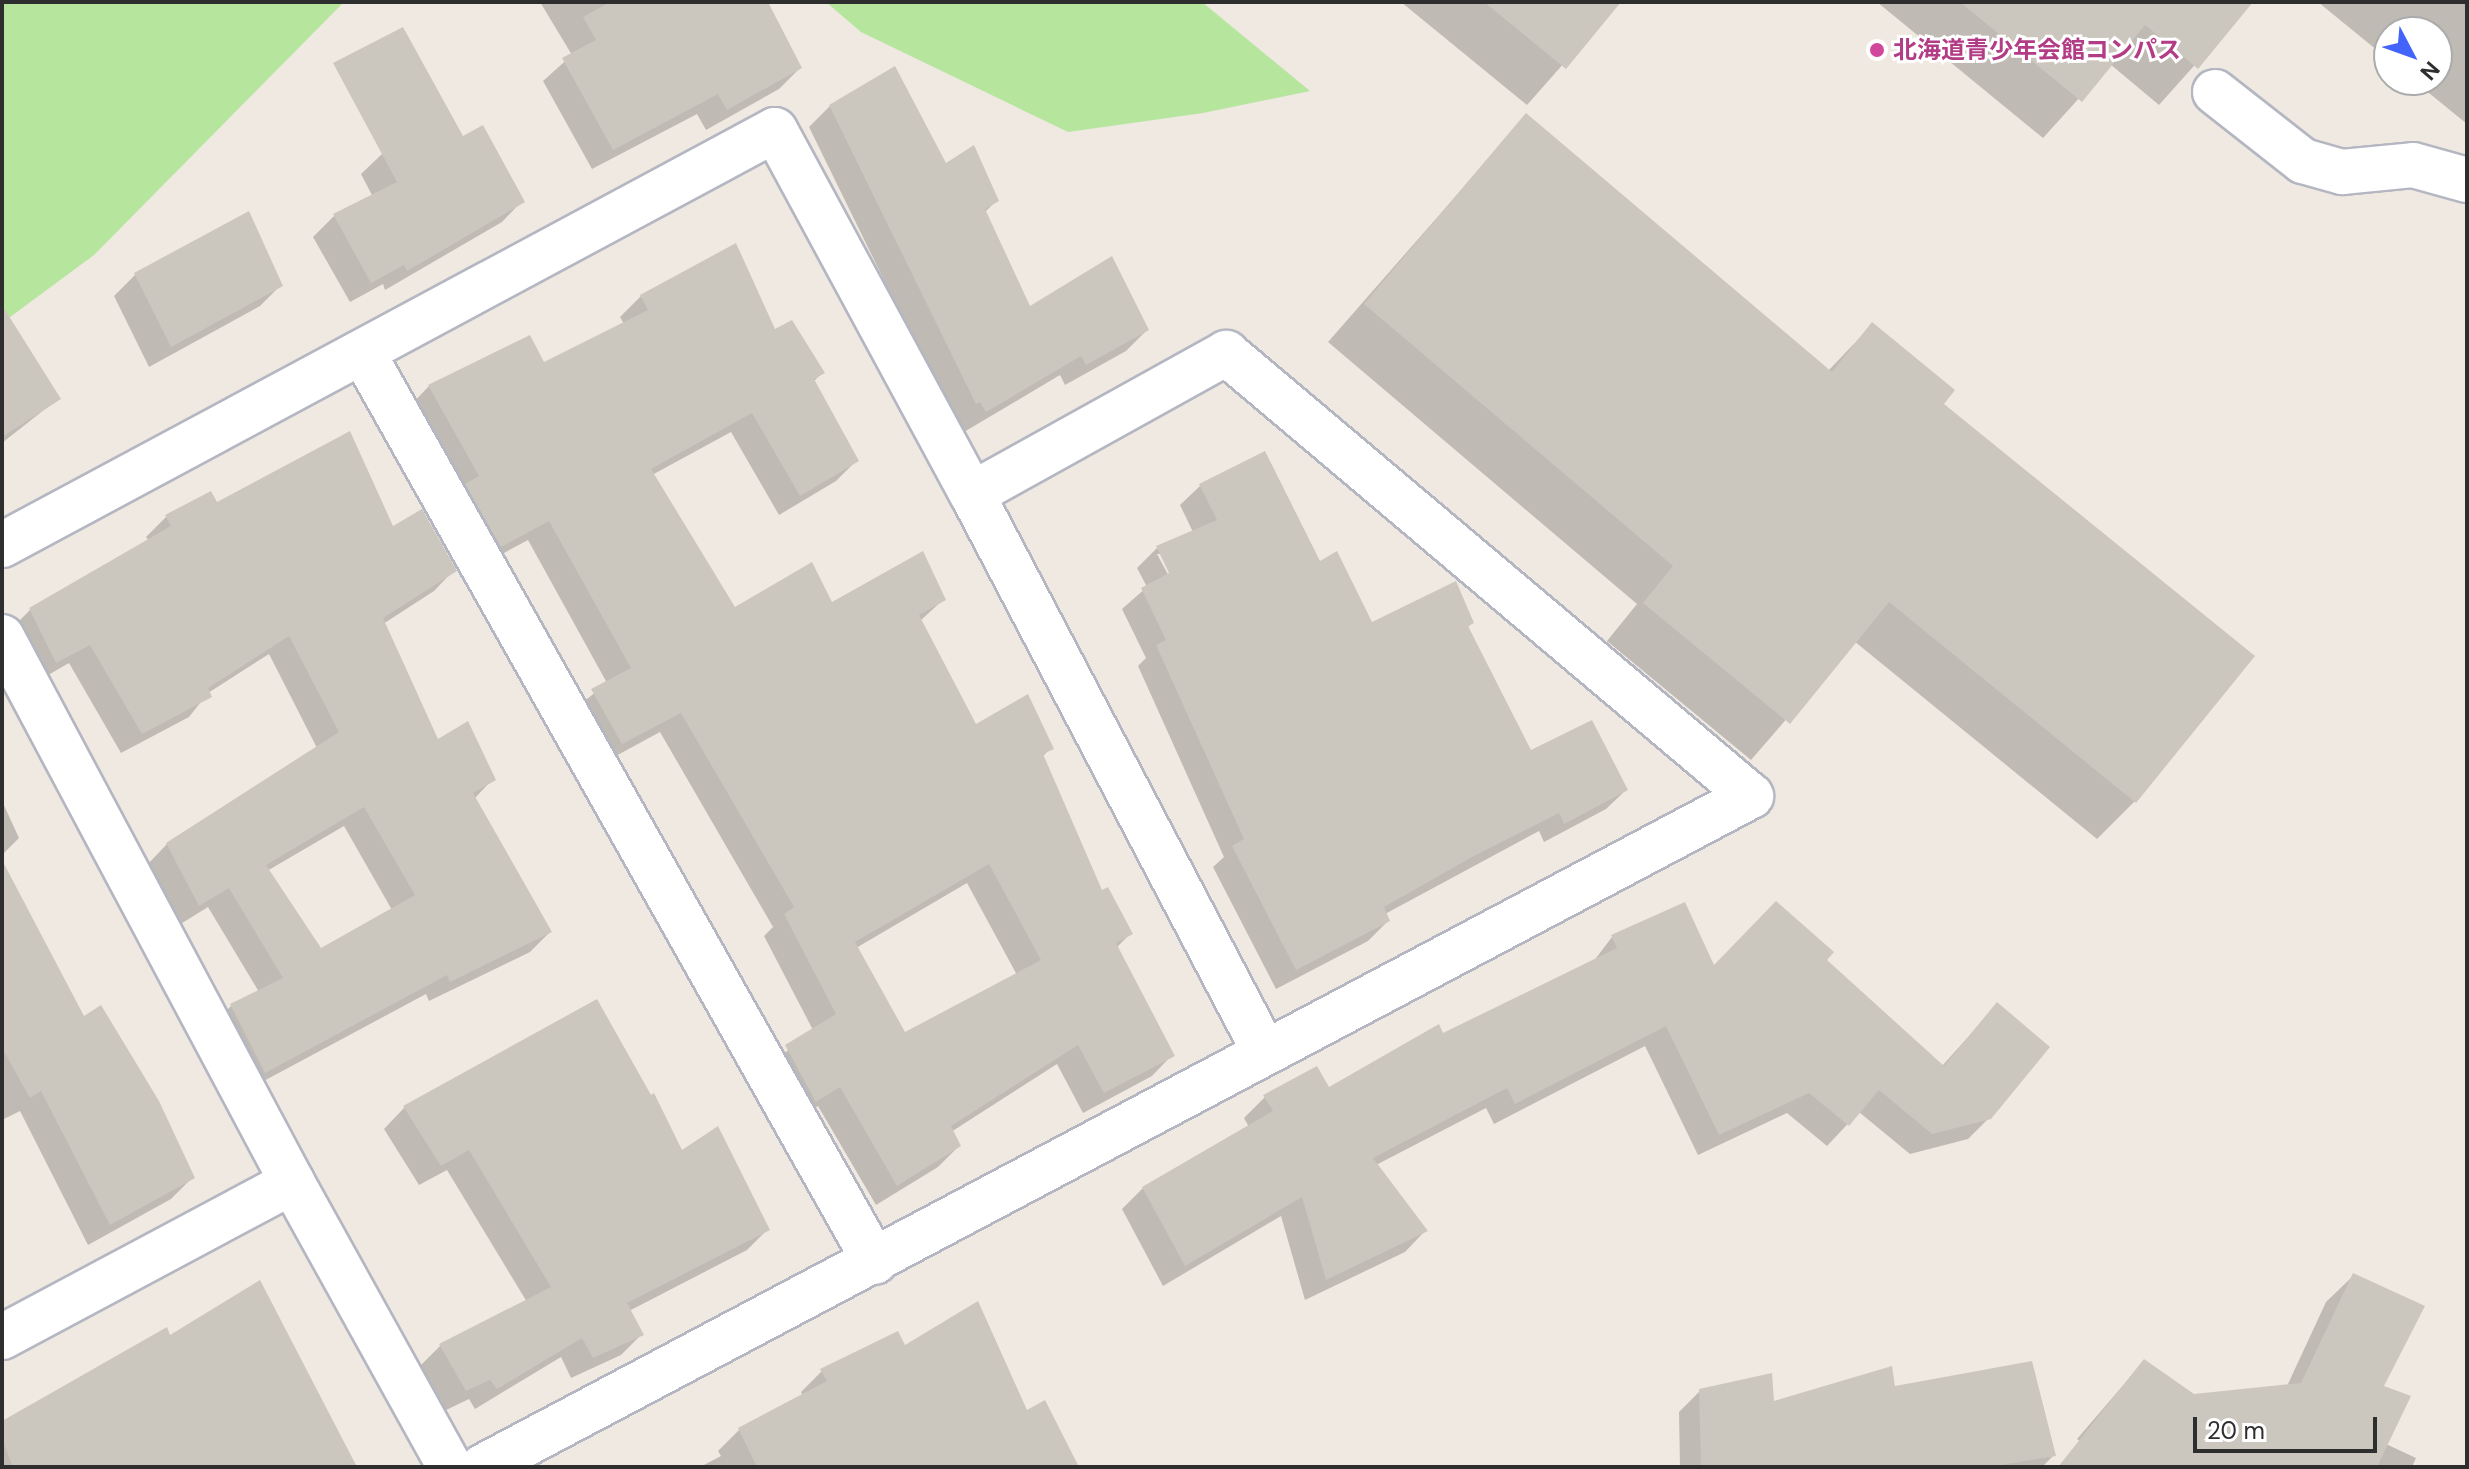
<!DOCTYPE html>
<meta charset="utf-8">
<style>
body{margin:0}
#map{position:relative;width:2469px;height:1469px;overflow:hidden;background:#efe9e1;font-family:"DM Sans","Noto Sans JP",sans-serif}
div>[style]{position:absolute}
.green>*{inset:0;background:#b6e59e}
.shadow>*{inset:0;background:#0003}
.building>*{inset:0;background:#cbc7bf}
.roads{filter:drop-shadow(2px 0 #b4b7c1) drop-shadow(-2px 0 #b4b7c1) drop-shadow(0 2px #b4b7c1) drop-shadow(0 -2px #b4b7c1)}
.minor>*{height:44px;margin:-22px;padding:0 22px;transform-origin:22px;border-radius:22px;background:#fff}
.dots>*{width:22px;height:22px;translate:-50% -50%;box-sizing:border-box;border:4px solid #fff;border-radius:50%}
span{translate:-50% -50%;white-space:nowrap;text-align:center;line-height:1.15;-webkit-text-stroke:6px #fff;paint-order:stroke}
.hotel-label{font-size:24px;color:#b23c85;font-weight:700}
.left{translate:0 -50%;text-align:left}
.frame{position:absolute;inset:0;border:4px solid #2e2e2e;pointer-events:none}
.north{position:absolute;left:2373px;top:16px;width:80px;height:80px;box-sizing:border-box;background:#fff;border:2px solid #ababab;border-radius:50%;rotate:131deg;font-size:22px;font-weight:700;line-height:32px;text-align:center;color:#2e2e2e}
.north::after{content:'';display:block;margin:auto;width:28px;height:36px;background:#4264fb;clip-path:polygon(50% 0,100% 100%,50% 72%,0 100%)}
.scale{position:absolute;left:2193px;top:1417px;width:184px;height:36px;box-sizing:border-box;border:4px solid #2e2e2e;border-top:0;padding-left:10px;font-size:24px;line-height:28px;white-space:nowrap;color:#2e2e2e;-webkit-text-stroke:6px #fff;paint-order:stroke}
</style>
<div id="map">
<div class="green">
<i style="clip-path:polygon(2px 2px,344px 2px,94px 255px,2px 323px)"></i>
<i style="clip-path:polygon(826px 2px,1202px 2px,1310px 91px,1203px 113px,1068px 132px,861px 32px)"></i>
</div>
<div class="shadow">
<i style="clip-path:polygon(540px 2px,766px 2px,800px 68px,779px 89px,706px 130px,697px 114px,592px 169px,543px 81px,572px 55px)"></i>
<i style="clip-path:polygon(1401px 2px,1618px 2px,1527px 105px)"></i>
<i style="clip-path:polygon(1877px 2px,2251px 2px,2159px 105px,2110px 64px,2043px 138px)"></i>
<i style="clip-path:polygon(2318px 2px,2467px 2px,2467px 124px,2413px 80px,2437px 80px,2437px 32px,2389px 32px,2389px 60px)"></i>
<i style="clip-path:polygon(830px 106px,945px 166px,996px 201px,984px 213px,1029px 309px,1147px 330px,1126px 351px,1065px 385px,1060px 375px,964px 432px,959px 421px,954px 423px,809px 127px)"></i>
<i style="clip-path:polygon(1526px 116px,1828px 371px,1872px 325px,1942px 404px,2135px 801px,2097px 839px,1854px 641px,1751px 760px,1607px 641px,1637px 604px,1328px 342px)"></i>
<i style="clip-path:polygon(462px 139px,522px 201px,502px 222px,385px 290px,383px 284px,350px 302px,313px 237px,334px 216px,373px 197px,361px 174px,382px 154px)"></i>
<i style="clip-path:polygon(248px 214px,281px 285px,260px 306px,149px 367px,114px 296px,135px 275px)"></i>
<i style="clip-path:polygon(evenodd,641px 296px,774px 332px,823px 372px,813px 382px,857px 460px,836px 481px,779px 515px,731px 432px,652px 475px,734px 610px,944px 599px,920px 621px,975px 727px,1051px 748px,1042px 757px,1101px 893px,1130px 934px,1116px 948px,1172px 1055px,1152px 1076px,1083px 1113px,1057px 1064px,951px 1132px,959px 1146px,938px 1167px,876px 1205px,818px 1106px,794px 1121px,766px 1068px,813px 1030px,764px 936px,773px 927px,660px 732px,601px 764px,572px 711px,607px 683px,528px 540px,480px 566px,409px 407px,429px 386px,543px 365px,624px 324px,620px 317px,641px 296px,967px 883px,1017px 975px,905px 1035px,856px 948px,967px 883px)"></i>
<i style="clip-path:polygon(2px 355px,59px 398px,2px 443px)"></i>
<i style="clip-path:polygon(evenodd,1200px 486px,1319px 564px,1371px 625px,1472px 623px,1467px 628px,1530px 753px,1626px 790px,1606px 809px,1544px 842px,1539px 831px,1385px 914px,1388px 921px,1368px 941px,1276px 989px,1213px 867px,1224px 857px,1138px 666px,1146px 658px,1122px 609px,1147px 587px,1137px 568px,1157px 548px,1193px 532px,1180px 505px,1200px 486px,1157px 554px,1162px 554px,1175px 581px,1172px 582px,1157px 554px)"></i>
<i style="clip-path:polygon(evenodd,216px 505px,392px 529px,454px 570px,434px 591px,383px 624px,437px 741px,493px 779px,474px 799px,550px 932px,530px 952px,429px 1001px,426px 994px,245px 1091px,211px 1026px,231px 1006px,259px 992px,208px 907px,179px 925px,147px 865px,167px 844px,317px 748px,269px 654px,208px 693px,189px 717px,121px 753px,69px 663px,36px 682px,10px 630px,30px 610px,149px 541px,146px 537px,167px 516px,216px 505px,344px 826px,392px 910px,320px 951px,267px 871px,344px 826px)"></i>
<i style="clip-path:polygon(2px 801px,19px 838px,2px 855px)"></i>
<i style="clip-path:polygon(2px 865px,83px 1019px,192px 1178px,171px 1199px,88px 1245px,20px 1111px,2px 1120px)"></i>
<i style="clip-path:polygon(1612px 937px,1713px 968px,1824px 960px,1942px 1066px,1997px 1005px,1989px 1118px,1968px 1139px,1910px 1154px,1859px 1112px,1827px 1146px,1787px 1113px,1698px 1155px,1645px 1046px,1494px 1124px,1486px 1108px,1376px 1165px,1425px 1231px,1405px 1252px,1305px 1300px,1281px 1216px,1163px 1286px,1122px 1209px,1143px 1188px,1249px 1127px,1244px 1118px,1265px 1097px,1328px 1089px,1593px 962px)"></i>
<i style="clip-path:polygon(404px 1108px,681px 1153px,768px 1229px,747px 1250px,629px 1311px,642px 1334px,621px 1355px,571px 1378px,561px 1357px,475px 1409px,469px 1399px,444px 1411px,420px 1366px,441px 1345px,527px 1302px,447px 1170px,419px 1185px,384px 1129px)"></i>
<i style="clip-path:polygon(2353px 1276px,2381px 1387px,2386px 1444px,2416px 1458px,2412px 1467px,2117px 1467px,2077px 1439px,2144px 1361px,2194px 1396px,2287px 1386px,2326px 1302px)"></i>
<i style="clip-path:polygon(169px 1338px,348px 1467px,2px 1467px,2px 1422px)"></i>
<i style="clip-path:polygon(904px 1348px,1026px 1413px,1072px 1467px,700px 1467px,721px 1456px,718px 1451px,739px 1430px,803px 1396px,801px 1392px,822px 1371px)"></i>
<i style="clip-path:polygon(1894px 1388px,2054px 1455px,2042px 1467px,1680px 1467px,1679px 1412px,1700px 1391px,1772px 1403px)"></i>
</div>
<div class="building">
<i style="clip-path:polygon(610px 2px,768px 2px,802px 68px,727px 110px,718px 94px,613px 150px,562px 58px,596px 40px,583px 17px)"></i>
<i style="clip-path:polygon(1484px 2px,1621px 2px,1566px 69px)"></i>
<i style="clip-path:polygon(1960px 2px,2253px 2px,2198px 69px,2145px 25px,2082px 102px)"></i>
<i style="clip-path:polygon(403px 27px,463px 136px,483px 125px,525px 202px,407px 271px,404px 265px,371px 283px,333px 214px,397px 182px,333px 63px)"></i>
<i style="clip-path:polygon(895px 66px,946px 163px,974px 145px,999px 201px,985px 209px,1030px 306px,1112px 256px,1149px 330px,1086px 365px,1081px 356px,986px 412px,980px 402px,976px 404px,829px 105px)"></i>
<i style="clip-path:polygon(1526px 113px,1832px 372px,1872px 322px,1955px 390px,1944px 404px,2255px 656px,2136px 803px,1889px 602px,1790px 724px,1643px 603px,1673px 566px,1364px 304px)"></i>
<i style="clip-path:polygon(249px 211px,283px 286px,171px 347px,134px 273px)"></i>
<i style="clip-path:polygon(evenodd,736px 243px,775px 329px,792px 320px,825px 373px,814px 379px,859px 461px,800px 496px,752px 413px,651px 469px,735px 607px,812px 562px,832px 602px,923px 551px,946px 600px,919px 615px,976px 724px,1028px 694px,1054px 749px,1043px 754px,1102px 890px,1108px 887px,1133px 934px,1116px 943px,1175px 1056px,1104px 1093px,1078px 1045px,951px 1126px,961px 1146px,897px 1186px,840px 1087px,816px 1102px,785px 1045px,836px 1014px,784px 914px,794px 907px,681px 713px,622px 744px,591px 689px,631px 668px,549px 521px,501px 547px,465px 484px,479px 476px,428px 385px,530px 335px,544px 362px,648px 310px,640px 295px,736px 243px,989px 864px,1041px 960px,905px 1032px,855px 942px,989px 864px)"></i>
<i style="clip-path:polygon(2px 305px,61px 399px,2px 437px)"></i>
<i style="clip-path:polygon(evenodd,350px 431px,393px 526px,422px 509px,457px 571px,383px 618px,438px 739px,468px 721px,496px 780px,473px 793px,552px 932px,450px 982px,447px 975px,265px 1073px,230px 1004px,283px 978px,229px 888px,199px 906px,166px 843px,339px 732px,289px 636px,208px 688px,212px 697px,142px 734px,90px 645px,56px 663px,29px 608px,171px 526px,165px 515px,211px 491px,217px 502px,350px 431px,364px 807px,415px 895px,321px 948px,266px 865px,364px 807px)"></i>
<i style="clip-path:polygon(1265px 451px,1320px 561px,1337px 551px,1372px 622px,1456px 581px,1474px 623px,1468px 626px,1531px 750px,1592px 720px,1628px 790px,1564px 824px,1559px 813px,1472px 857px,1384px 907px,1390px 921px,1296px 970px,1232px 846px,1244px 839px,1156px 645px,1166px 640px,1141px 588px,1169px 573px,1156px 546px,1217px 520px,1199px 484px)"></i>
<i style="clip-path:polygon(2px 860px,84px 1016px,101px 1005px,159px 1101px,195px 1178px,110px 1225px,41px 1091px,30px 1098px,2px 1048px)"></i>
<i style="clip-path:polygon(1776px 901px,1834px 952px,1827px 960px,1944px 1066px,1997px 1002px,2050px 1047px,1991px 1119px,1932px 1134px,1879px 1090px,1849px 1126px,1809px 1093px,1719px 1135px,1666px 1026px,1515px 1104px,1507px 1088px,1373px 1158px,1428px 1231px,1326px 1280px,1302px 1197px,1185px 1266px,1142px 1187px,1273px 1111px,1263px 1095px,1317px 1066px,1329px 1087px,1439px 1024px,1443px 1033px,1617px 948px,1611px 935px,1685px 902px,1714px 965px)"></i>
<i style="clip-path:polygon(597px 999px,651px 1095px,654px 1093px,682px 1150px,718px 1126px,770px 1230px,627px 1303px,644px 1335px,593px 1358px,582px 1338px,497px 1389px,490px 1380px,466px 1391px,439px 1344px,551px 1287px,469px 1150px,441px 1166px,403px 1106px)"></i>
<i style="clip-path:polygon(2353px 1273px,2425px 1306px,2384px 1386px,2411px 1396px,2377px 1467px,2058px 1467px,2144px 1359px,2194px 1394px,2301px 1383px)"></i>
<i style="clip-path:polygon(260px 1280px,357px 1467px,13px 1467px,2px 1439px,2px 1421px,167px 1327px,170px 1335px)"></i>
<i style="clip-path:polygon(978px 1301px,1027px 1410px,1045px 1400px,1079px 1467px,757px 1467px,738px 1428px,827px 1381px,820px 1369px,898px 1331px,905px 1345px)"></i>
<i style="clip-path:polygon(2032px 1361px,2056px 1456px,1989px 1467px,1701px 1467px,1699px 1389px,1772px 1373px,1774px 1401px,1892px 1366px,1895px 1386px)"></i>
</div>
<div class="roads">
<div class="minor">
<i style="left:2215px;top:92px;width:112px;rotate:38.1deg"></i>
<i style="left:2303px;top:161px;width:41px;rotate:15.8deg"></i>
<i style="left:2342px;top:172px;width:71px;rotate:-5.6deg"></i>
<i style="left:2413px;top:165px;width:56px;rotate:15.5deg"></i>
<i style="left:363px;top:353px;width:1043px;rotate:60.61deg"></i>
<i style="left:972px;top:494px;width:629px;rotate:62.33deg"></i>
<i style="left:2px;top:545px;width:877px;rotate:-28.23deg"></i>
<i style="left:775px;top:130px;width:414px;rotate:61.6deg"></i>
<i style="left:972px;top:494px;width:291px;rotate:-29deg"></i>
<i style="left:1226px;top:353px;width:687px;rotate:40.16deg"></i>
<i style="left:1751px;top:796px;width:1435px;rotate:152.13deg"></i>
<i style="left:2px;top:637px;width:617px;rotate:61.98deg"></i>
<i style="left:2px;top:1337px;width:329px;rotate:-28.1deg"></i>
<i style="left:292px;top:1182px;width:326px;rotate:61deg"></i>
</div>
</div>
<div class="dots">
<i style="left:1877px;top:50px;background:#d1479c"></i>
</div>
<div class="hotel-label">
<span class="left" style="left:1893px;top:50px">北海道青少年会館コンパス</span>
</div>
<div class="frame"></div>
<div class="north">N</div>
<div class="scale">20 m</div>
</div>
